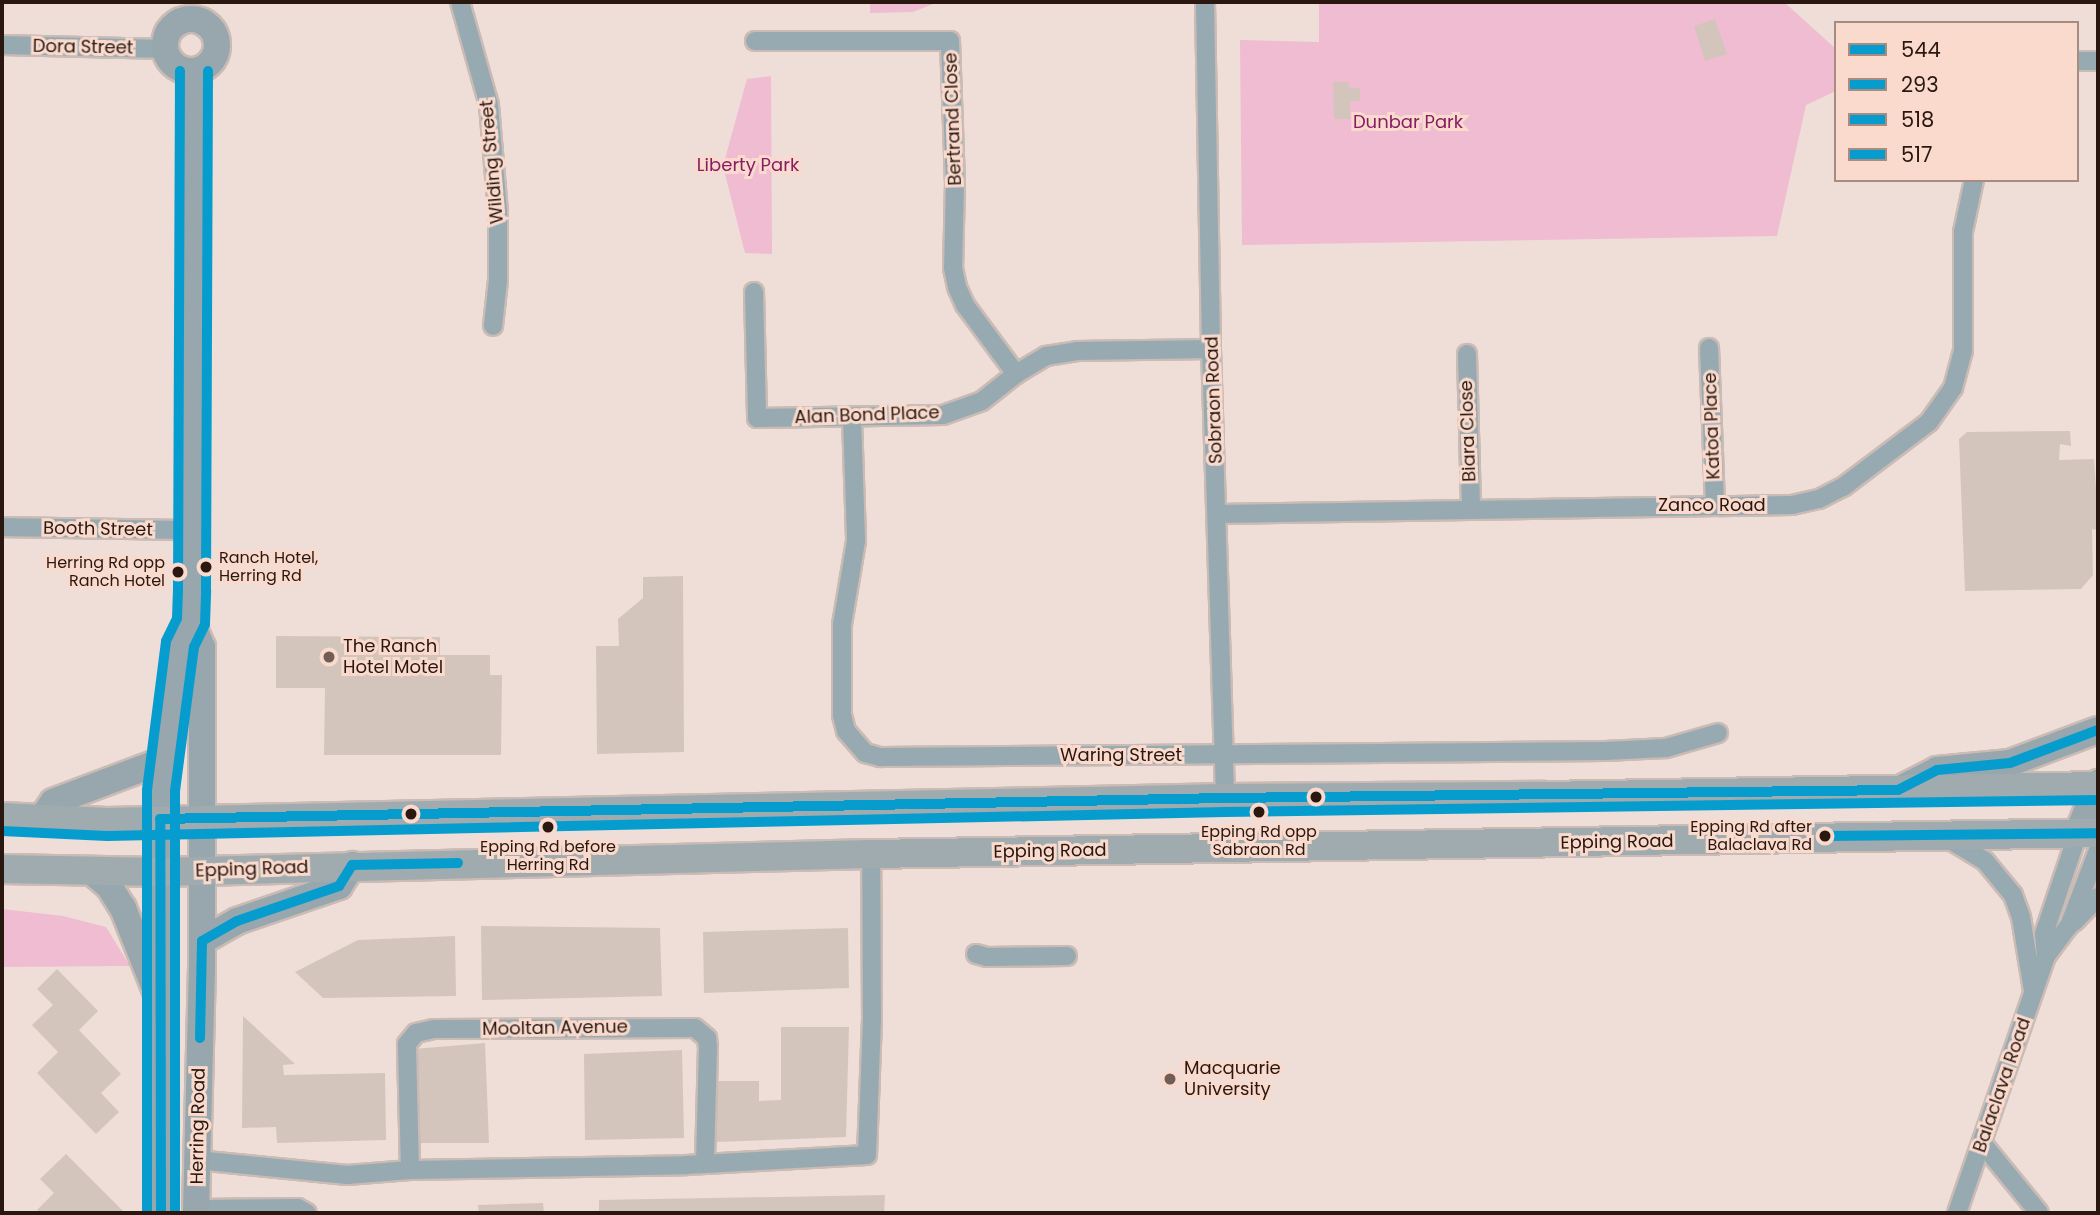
<!DOCTYPE html>
<style>
body{margin:0}
#map{position:relative;width:2100px;height:1215px;overflow:hidden;background:#efded7;font-family:Poppins,sans-serif}
div>[style]{position:absolute}
.green>*{inset:0;background:#efbcd2}
.building>*{inset:0;background:#d4c5bc}
.roads{filter:drop-shadow(2px 0 #cabbb5) drop-shadow(-2px 0 #cabbb5) drop-shadow(0 2px #cabbb5) drop-shadow(0 -2px #cabbb5)}
.street>*{height:18px;margin:-9px;padding:0 9px;transform-origin:9px;border-radius:9px;background:#97aab2}
.secondary>*{height:26px;margin:-13px;padding:0 13px;transform-origin:13px;border-radius:13px;background:#97a7ad}
.secondary>.ring{margin:-13px;padding:0;box-sizing:content-box;background:none;border:26px solid #97a7ad;border-radius:50%}
.primary>*{height:28px;margin:-14px;padding:0 14px;transform-origin:14px;border-radius:14px;background:#9fabae}
.bus-1>*{height:10px;margin:-5px;padding:0 5px;transform-origin:5px;border-radius:5px;background:#069dce}
.bus-2>*{height:10px;margin:-5px;padding:0 5px;transform-origin:5px;border-radius:5px;background:#069dce}
.bus-3>*{height:10px;margin:-5px;padding:0 5px;transform-origin:5px;border-radius:5px;background:#069dce}
.bus-4>*{height:10px;margin:-5px;padding:0 5px;transform-origin:5px;border-radius:5px;background:#069dce}
.dots>*{width:19px;height:19px;translate:-50% -50%;box-sizing:border-box;border:4px solid #f9dacd;border-radius:50%}
span{translate:-50% -50%;white-space:nowrap;text-align:center;line-height:1.15;-webkit-text-stroke:6px #f9dacd;paint-order:stroke}
.bus-label{font-size:16px;color:#2a1810}
.left{translate:0 -50%;text-align:left}
.right{translate:-100% -50%;text-align:right}
.street-label{font-size:18px;color:#2a1810}
.park-label{font-size:18px;color:#871c65}
.poi-label{font-size:18px;color:#2a1810}
.frame{position:absolute;inset:0;border:4px solid #2a1810;pointer-events:none}
.legend{position:absolute;left:1834px;top:21px;width:245px;height:161px;box-sizing:border-box;background:#f9dacd;border:2px solid #a68c81;margin:0;padding:9px 12px;list-style:none;font-size:21px;color:#2a1810}
.legend li{display:flex;align-items:center;gap:14px;height:35px}
.legend b{width:35px;border:2px solid #a68c81}
</style>
<div id="map">
<div class="green">
<i style="clip-path:polygon(870px 2px,938px 2px,913px 12px,870px 13px)"></i>
<i style="clip-path:polygon(1319px 2px,1784px 2px,1836px 49px,1836px 91px,1806px 105px,1777px 236px,1242px 245px,1240px 40px,1319px 42px)"></i>
<i style="clip-path:polygon(771px 76px,772px 254px,745px 253px,723px 166px,747px 79px)"></i>
<i style="clip-path:polygon(2px 909px,63px 916px,106px 927px,130px 966px,2px 967px)"></i>
</div>
<div class="building">
<i style="clip-path:polygon(1715px 19px,1727px 54px,1705px 61px,1694px 26px)"></i>
<i style="clip-path:polygon(1333px 82px,1349px 82px,1349px 88px,1360px 88px,1360px 101px,1350px 101px,1350px 119px,1334px 119px)"></i>
<i style="clip-path:polygon(2070px 431px,2071px 446px,2060px 444px,2059px 460px,2094px 459px,2098px 518px,2098px 530px,2092px 529px,2093px 575px,2081px 589px,1965px 591px,1959px 439px,1967px 432px)"></i>
<i style="clip-path:polygon(683px 576px,684px 752px,597px 754px,596px 646px,619px 646px,618px 619px,643px 598px,643px 577px)"></i>
<i style="clip-path:polygon(276px 636px,440px 637px,440px 655px,490px 655px,490px 675px,502px 675px,501px 755px,324px 755px,325px 688px,276px 688px)"></i>
<i style="clip-path:polygon(481px 926px,660px 928px,662px 996px,482px 1000px)"></i>
<i style="clip-path:polygon(848px 928px,849px 988px,704px 993px,703px 932px)"></i>
<i style="clip-path:polygon(455px 936px,456px 996px,323px 998px,295px 972px,358px 940px)"></i>
<i style="clip-path:polygon(57px 969px,98px 1011px,79px 1030px,121px 1074px,101px 1093px,119px 1112px,96px 1134px,37px 1073px,58px 1052px,32px 1025px,53px 1005px,37px 989px)"></i>
<i style="clip-path:polygon(243px 1016px,295px 1064px,283px 1065px,284px 1075px,385px 1073px,386px 1140px,277px 1143px,276px 1127px,242px 1128px)"></i>
<i style="clip-path:polygon(781px 1027px,849px 1027px,846px 1137px,717px 1142px,716px 1081px,759px 1081px,759px 1101px,781px 1100px)"></i>
<i style="clip-path:polygon(485px 1043px,489px 1143px,418px 1143px,414px 1049px)"></i>
<i style="clip-path:polygon(682px 1050px,684px 1138px,585px 1140px,584px 1054px)"></i>
<i style="clip-path:polygon(66px 1154px,125px 1213px,41px 1213px,37px 1210px,54px 1193px,40px 1179px)"></i>
<i style="clip-path:polygon(885px 1195px,884px 1213px,599px 1213px,599px 1200px)"></i>
<i style="clip-path:polygon(543px 1203px,544px 1213px,479px 1213px,478px 1205px)"></i>
</div>
<div class="roads">
<div class="street">
<i style="left:460px;top:2px;width:107px;rotate:74.3deg"></i>
<i style="left:489px;top:105px;width:107px;rotate:85.2deg"></i>
<i style="left:498px;top:212px;width:68px;rotate:90deg"></i>
<i style="left:498px;top:280px;width:46px;rotate:96.2deg"></i>
<i style="left:1205px;top:2px;width:347px;rotate:89deg"></i>
<i style="left:1211px;top:349px;width:449px;rotate:88.2deg"></i>
<i style="left:755px;top:41px;width:195px"></i>
<i style="left:950px;top:41px;width:142px;rotate:88deg"></i>
<i style="left:955px;top:183px;width:85px;rotate:91.3deg"></i>
<i style="left:953px;top:268px;width:19px;rotate:78deg"></i>
<i style="left:957px;top:287px;width:20px;rotate:66deg"></i>
<i style="left:965px;top:305px;width:86px;rotate:53.5deg"></i>
<i style="left:2px;top:45px;width:163px;rotate:1.4deg"></i>
<i style="left:2077px;top:61px;width:21px"></i>
<i style="left:754px;top:292px;width:126px;rotate:88.6deg"></i>
<i style="left:757px;top:418px;width:186px;rotate:-0.9deg"></i>
<i style="left:943px;top:415px;width:41px;rotate:-19.7deg"></i>
<i style="left:982px;top:401px;width:43px;rotate:-38.5deg"></i>
<i style="left:1016px;top:374px;width:35px;rotate:-31deg"></i>
<i style="left:1046px;top:356px;width:30px;rotate:-9deg"></i>
<i style="left:1076px;top:351px;width:135px;rotate:-0.8deg"></i>
<i style="left:1709px;top:348px;width:157px;rotate:87.8deg"></i>
<i style="left:1467px;top:354px;width:154px;rotate:88.5deg"></i>
<i style="left:852px;top:418px;width:123px;rotate:88.1deg"></i>
<i style="left:856px;top:541px;width:85px;rotate:99.5deg"></i>
<i style="left:842px;top:625px;width:90px;rotate:90deg"></i>
<i style="left:842px;top:715px;width:16px;rotate:76deg"></i>
<i style="left:846px;top:731px;width:29px;rotate:49deg"></i>
<i style="left:865px;top:753px;width:16px;rotate:15deg"></i>
<i style="left:880px;top:757px;width:725px;rotate:-0.47deg"></i>
<i style="left:1605px;top:751px;width:61px;rotate:-2.8deg"></i>
<i style="left:1666px;top:748px;width:54px;rotate:-16.1deg"></i>
<i style="left:1218px;top:514px;width:574px;rotate:-0.9deg"></i>
<i style="left:1792px;top:505px;width:28px;rotate:-13deg"></i>
<i style="left:1819px;top:499px;width:27px;rotate:-27deg"></i>
<i style="left:1843px;top:487px;width:108px;rotate:-37.1deg"></i>
<i style="left:1929px;top:422px;width:42px;rotate:-54.8deg"></i>
<i style="left:1953px;top:388px;width:38px;rotate:-75deg"></i>
<i style="left:1963px;top:351px;width:119px;rotate:-90deg"></i>
<i style="left:1963px;top:232px;width:53px;rotate:-78.1deg"></i>
<i style="left:2px;top:527px;width:192px;rotate:0.9deg"></i>
<i style="left:1947px;top:838px;width:44px;rotate:31.2deg"></i>
<i style="left:1985px;top:861px;width:44px;rotate:50.5deg"></i>
<i style="left:2013px;top:895px;width:23px;rotate:70deg"></i>
<i style="left:2021px;top:917px;width:74px;rotate:80.7deg"></i>
<i style="left:2074px;top:922px;width:35px;rotate:-46deg"></i>
<i style="left:976px;top:954px;width:11px;rotate:15deg"></i>
<i style="left:987px;top:957px;width:80px;rotate:-0.7deg"></i>
<i style="left:2046px;top:956px;width:22px;rotate:-95deg"></i>
<i style="left:2044px;top:934px;width:107px;rotate:-71.4deg"></i>
<i style="left:1982px;top:1143px;width:90px;rotate:50.8deg"></i>
<i style="left:197px;top:1160px;width:151px;rotate:5.7deg"></i>
<i style="left:347px;top:1175px;width:63px;rotate:-4.5deg"></i>
<i style="left:410px;top:1170px;width:276px;rotate:-1deg"></i>
<i style="left:686px;top:1165px;width:181px;rotate:-3.2deg"></i>
<i style="left:867px;top:1155px;width:136px;rotate:-87.9deg"></i>
<i style="left:872px;top:1019px;width:165px;rotate:-90.3deg"></i>
<i style="left:410px;top:1170px;width:126px;rotate:-91.4deg"></i>
<i style="left:407px;top:1044px;width:14px;rotate:-51deg"></i>
<i style="left:416px;top:1033px;width:17px;rotate:-13deg"></i>
<i style="left:433px;top:1029px;width:262px;rotate:-0.2deg"></i>
<i style="left:695px;top:1028px;width:16px;rotate:40deg"></i>
<i style="left:707px;top:1038px;width:9px;rotate:84deg"></i>
<i style="left:708px;top:1047px;width:116px;rotate:91.5deg"></i>
<i style="left:196px;top:1209px;width:102px;rotate:-0.6deg"></i>
<i style="left:298px;top:1208px;width:10px;rotate:29deg"></i>
<i style="left:1957px;top:1213px;width:272px;rotate:-70.9deg"></i>
<i style="left:2046px;top:956px;width:38px;rotate:-53deg"></i>
<i style="left:2069px;top:926px;width:81px;rotate:-69.1deg"></i>
</div>
<div class="secondary">
<i class="ring" style="left:165px;top:19px;width:26px;height:26px"></i>
<i style="left:194px;top:71px;width:551px;rotate:90.31deg"></i>
<i style="left:191px;top:622px;width:27px;rotate:66deg"></i>
<i style="left:202px;top:647px;width:319px;rotate:90deg"></i>
<i style="left:202px;top:966px;width:247px;rotate:91.4deg"></i>
<i style="left:1898px;top:790px;width:44px;rotate:-27.1deg"></i>
<i style="left:1937px;top:770px;width:73px;rotate:-5.5deg"></i>
<i style="left:2010px;top:763px;width:94px;rotate:-20.6deg"></i>
<i style="left:42px;top:818px;width:19px;rotate:-55deg"></i>
<i style="left:53px;top:802px;width:120px;rotate:-20.6deg"></i>
<i style="left:2078px;top:833px;width:54px;rotate:-68.2deg"></i>
<i style="left:91px;top:871px;width:23px;rotate:40deg"></i>
<i style="left:109px;top:886px;width:26px;rotate:58deg"></i>
<i style="left:123px;top:908px;width:89px;rotate:68.3deg"></i>
<i style="left:202px;top:941px;width:40px;rotate:-29.7deg"></i>
<i style="left:237px;top:921px;width:108px;rotate:-18.9deg"></i>
<i style="left:339px;top:886px;width:25px;rotate:-58deg"></i>
<i style="left:161px;top:1213px;width:423px;rotate:-90deg"></i>
<i style="left:161px;top:790px;width:148px;rotate:-82.6deg"></i>
<i style="left:180px;top:643px;width:24px;rotate:-62deg"></i>
</div>
<div class="primary">
<i style="left:2px;top:817px;width:105px;rotate:2.7deg"></i>
<i style="left:107px;top:822px;width:1118px;rotate:-1.23deg"></i>
<i style="left:1225px;top:798px;width:319px;rotate:-0.4deg"></i>
<i style="left:1544px;top:796px;width:554px;rotate:-1.03deg"></i>
<i style="left:2px;top:869px;width:158px;rotate:1.1deg"></i>
<i style="left:160px;top:872px;width:711px;rotate:-1.45deg"></i>
<i style="left:871px;top:854px;width:1227px;rotate:-0.98deg"></i>
</div>
</div>
<div class="bus-1">
<i style="left:1825px;top:836px;width:273px;rotate:-0.6deg"></i>
<i style="left:200px;top:1038px;width:97px;rotate:-88.8deg"></i>
<i style="left:202px;top:941px;width:40px;rotate:-29.7deg"></i>
<i style="left:237px;top:921px;width:108px;rotate:-18.9deg"></i>
<i style="left:339px;top:886px;width:25px;rotate:-58deg"></i>
<i style="left:352px;top:865px;width:106px;rotate:-1.1deg"></i>
<i style="left:161px;top:1213px;width:394px;rotate:-90.1deg"></i>
<i style="left:160px;top:819px;width:1065px;rotate:-1.13deg"></i>
<i style="left:1225px;top:798px;width:673px;rotate:-0.68deg"></i>
<i style="left:1898px;top:790px;width:44px;rotate:-27.1deg"></i>
<i style="left:1937px;top:770px;width:73px;rotate:-5.5deg"></i>
<i style="left:2010px;top:763px;width:94px;rotate:-20.6deg"></i>
</div>
<div class="bus-2">
<i style="left:2px;top:831px;width:105px;rotate:2.7deg"></i>
<i style="left:107px;top:836px;width:1118px;rotate:-1.23deg"></i>
<i style="left:1225px;top:812px;width:873px;rotate:-0.79deg"></i>
</div>
<div class="bus-3">
<i style="left:175px;top:1213px;width:422px;rotate:-90deg"></i>
<i style="left:175px;top:791px;width:145px;rotate:-82.5deg"></i>
<i style="left:194px;top:647px;width:25px;rotate:-64deg"></i>
<i style="left:205px;top:624px;width:34px;rotate:-88deg"></i>
<i style="left:206px;top:590px;width:519px;rotate:-89.78deg"></i>
</div>
<div class="bus-4">
<i style="left:147px;top:1213px;width:423px;rotate:-90deg"></i>
<i style="left:147px;top:790px;width:150px;rotate:-82.7deg"></i>
<i style="left:166px;top:641px;width:25px;rotate:-64deg"></i>
<i style="left:177px;top:618px;width:28px;rotate:-88deg"></i>
<i style="left:178px;top:590px;width:519px;rotate:-89.78deg"></i>
</div>
<div class="dots">
<i style="left:206px;top:567px;background:#2a1810"></i>
<i style="left:178px;top:572px;background:#2a1810"></i>
<i style="left:329px;top:657px;background:#6f5d56"></i>
<i style="left:1316px;top:797px;background:#2a1810"></i>
<i style="left:1259px;top:812px;background:#2a1810"></i>
<i style="left:411px;top:814px;background:#2a1810"></i>
<i style="left:548px;top:827px;background:#2a1810"></i>
<i style="left:1825px;top:836px;background:#2a1810"></i>
<i style="left:1170px;top:1079px;background:#6f5d56"></i>
</div>
<div class="bus-label">
<span class="left" style="left:219px;top:567px">Ranch Hotel,<br>Herring Rd</span>
<span class="right" style="left:165px;top:572px">Herring Rd opp<br>Ranch Hotel</span>
<span class="right" style="left:1812px;top:836px">Epping Rd after<br>Balaclava Rd</span>
<span style="left:1259px;top:841px">Epping Rd opp<br>Sabraon Rd</span>
<span style="left:548px;top:856px">Epping Rd before<br>Herring Rd</span>
</div>
<div class="street-label">
<span style="left:83px;top:47px;rotate:1deg">Dora Street</span>
<span style="left:953px;top:119px;rotate:-92deg">Bertrand Close</span>
<span style="left:492px;top:162px;rotate:-95deg">Wilding Street</span>
<span style="left:1214px;top:400px;rotate:-92deg">Sobraon Road</span>
<span style="left:867px;top:415px;rotate:-2deg">Alan Bond Place</span>
<span style="left:1712px;top:426px;rotate:-92deg">Katoa Place</span>
<span style="left:1468px;top:431px;rotate:-92deg">Biara Close</span>
<span style="left:1712px;top:505px">Zanco Road</span>
<span style="left:98px;top:529px;rotate:1deg">Booth Street</span>
<span style="left:1121px;top:755px">Waring Street</span>
<span style="left:1617px;top:842px;rotate:-1deg">Epping Road</span>
<span style="left:1050px;top:851px;rotate:-1deg">Epping Road</span>
<span style="left:252px;top:869px;rotate:-2deg">Epping Road</span>
<span style="left:555px;top:1028px;rotate:-1deg">Mooltan Avenue</span>
<span style="left:2002px;top:1085px;rotate:-71deg">Balaclava Road</span>
<span style="left:198px;top:1126px;rotate:-89deg">Herring Road</span>
</div>
<div class="park-label">
<span style="left:1408px;top:122px">Dunbar Park</span>
<span style="left:748px;top:165px">Liberty Park</span>
</div>
<div class="poi-label">
<span class="left" style="left:343px;top:657px">The Ranch<br>Hotel Motel</span>
<span class="left" style="left:1184px;top:1079px">Macquarie<br>University</span>
</div>
<div class="frame"></div>
<ul class="legend">
<li><b style="height:9px;background:#069dce"></b>544</li>
<li><b style="height:9px;background:#069dce"></b>293</li>
<li><b style="height:9px;background:#069dce"></b>518</li>
<li><b style="height:9px;background:#069dce"></b>517</li>
</ul>
</div>
